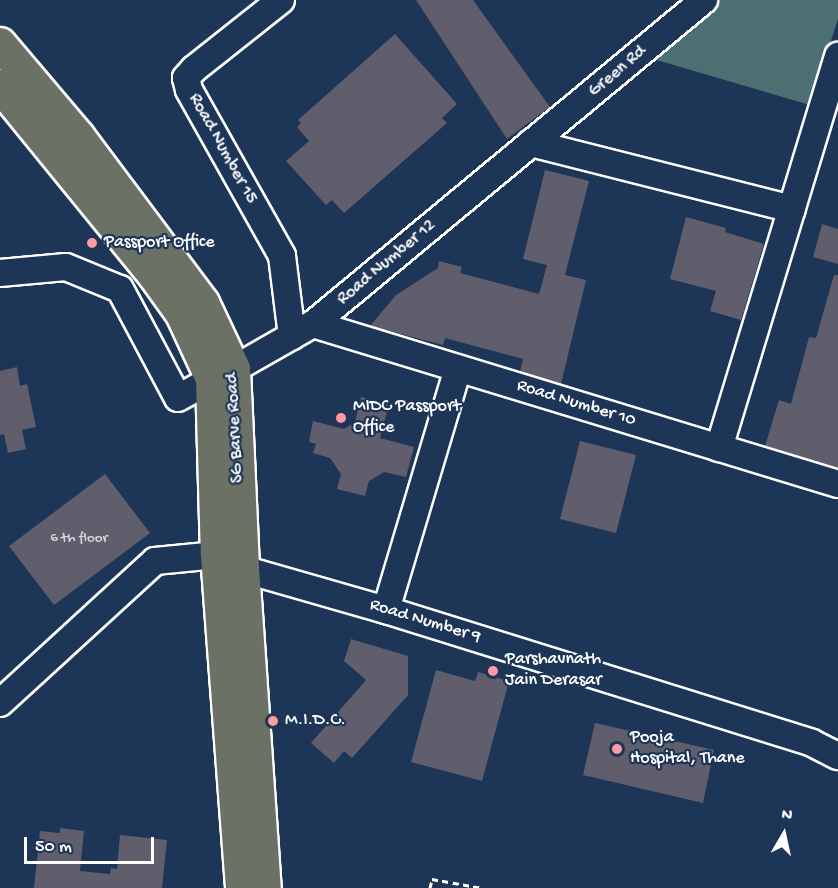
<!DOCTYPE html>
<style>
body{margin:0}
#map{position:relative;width:838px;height:888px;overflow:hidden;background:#1d3557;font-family:"Gochi Hand",sans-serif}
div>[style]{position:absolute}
.green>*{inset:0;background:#4c6f71}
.building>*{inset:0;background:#605d6c}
.path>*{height:3px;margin-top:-1.5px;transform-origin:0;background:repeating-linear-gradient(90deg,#fff 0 6px,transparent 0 10.5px)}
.roads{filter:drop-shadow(2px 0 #fff) drop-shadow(-2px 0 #fff) drop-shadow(0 2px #fff) drop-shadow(0 -2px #fff)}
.minor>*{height:26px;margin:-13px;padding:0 13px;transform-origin:13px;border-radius:13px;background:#1d3557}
.major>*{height:32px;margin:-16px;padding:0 16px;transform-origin:16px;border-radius:16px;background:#6b7165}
.dots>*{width:16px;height:16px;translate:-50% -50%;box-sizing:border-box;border:3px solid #1d3557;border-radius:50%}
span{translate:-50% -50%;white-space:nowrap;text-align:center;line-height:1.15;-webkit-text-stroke:4.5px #1d3557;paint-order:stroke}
.number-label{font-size:15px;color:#d7d6da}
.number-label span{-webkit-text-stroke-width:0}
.street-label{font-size:18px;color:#fff}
.poi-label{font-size:18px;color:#fff}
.left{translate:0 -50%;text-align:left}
.north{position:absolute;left:754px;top:804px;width:60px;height:60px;-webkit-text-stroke:4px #1d3557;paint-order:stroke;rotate:9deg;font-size:16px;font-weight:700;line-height:24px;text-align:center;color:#fff}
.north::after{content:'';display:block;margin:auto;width:21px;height:27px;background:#fff;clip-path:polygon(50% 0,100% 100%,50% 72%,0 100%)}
.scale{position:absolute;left:24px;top:837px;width:130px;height:27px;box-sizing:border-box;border:3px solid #fff;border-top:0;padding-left:8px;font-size:18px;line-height:21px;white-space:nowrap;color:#fff;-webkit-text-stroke:4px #1d3557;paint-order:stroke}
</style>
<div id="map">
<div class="green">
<i style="clip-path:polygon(712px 0,838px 0,838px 19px,810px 105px,643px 56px)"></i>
</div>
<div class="building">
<i style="clip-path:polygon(416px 0,473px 0,550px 107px,507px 139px)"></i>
<i style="clip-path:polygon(395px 34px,457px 104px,442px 118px,447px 123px,344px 213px,332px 200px,326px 205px,286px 161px,309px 141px,297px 127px,301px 123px,298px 120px)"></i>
<i style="clip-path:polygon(545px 170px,589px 181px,565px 275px,586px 280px,561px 384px,520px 372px,523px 359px,445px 338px,443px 345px,370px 326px,396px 295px,438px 268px,439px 261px,462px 267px,460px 273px,539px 294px,547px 265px,523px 259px)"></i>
<i style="clip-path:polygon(686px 217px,726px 228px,725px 232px,764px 244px,741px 320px,710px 311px,716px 291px,670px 279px)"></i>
<i style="clip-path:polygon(822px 224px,838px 229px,838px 264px,813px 257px)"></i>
<i style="clip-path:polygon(834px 275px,838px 275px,838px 468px,765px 446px,779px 400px,791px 404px,809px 337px,816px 338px)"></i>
<i style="clip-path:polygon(17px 367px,20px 386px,27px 384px,36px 427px,22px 430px,26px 449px,8px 453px,4px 434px,0 435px,0 371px)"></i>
<i style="clip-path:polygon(361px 397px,389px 404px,380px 438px,414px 447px,406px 477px,384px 472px,369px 481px,365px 496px,337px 489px,341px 474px,330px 458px,313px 453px,316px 444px,309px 442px,313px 421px,344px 429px,355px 422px)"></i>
<i style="clip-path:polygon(580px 441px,636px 455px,616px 533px,560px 519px)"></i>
<i style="clip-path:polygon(105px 474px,150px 533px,54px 605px,9px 546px)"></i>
<i style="clip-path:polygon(351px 639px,408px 656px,408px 695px,352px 758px,344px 751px,334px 763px,311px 743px,366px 680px,344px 661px)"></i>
<i style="clip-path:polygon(436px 670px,475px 681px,478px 672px,509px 681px,482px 781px,411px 762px)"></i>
<i style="clip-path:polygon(595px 723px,714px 750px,703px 803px,583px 775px)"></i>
<i style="clip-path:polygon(60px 828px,84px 831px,80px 871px,110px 874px,111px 868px,117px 869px,120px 835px,167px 840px,162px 888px,34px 888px,40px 831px,60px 833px)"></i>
</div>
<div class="path">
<i style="left:430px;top:888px;width:9px;rotate:-77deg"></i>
<i style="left:432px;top:879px;width:51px;rotate:10.2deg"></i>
</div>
<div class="roads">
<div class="minor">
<i style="left:281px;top:0;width:111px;rotate:141.6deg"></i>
<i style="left:194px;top:69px;width:12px;rotate:132deg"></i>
<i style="left:186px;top:78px;width:12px;rotate:76deg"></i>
<i style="left:189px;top:90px;width:190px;rotate:60.7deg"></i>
<i style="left:282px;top:256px;width:81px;rotate:82.9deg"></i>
<i style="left:531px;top:143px;width:269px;rotate:14.2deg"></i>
<i style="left:0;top:273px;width:66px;rotate:-5.2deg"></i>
<i style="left:66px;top:267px;width:58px;rotate:22.2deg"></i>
<i style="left:120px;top:289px;width:123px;rotate:62deg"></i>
<i style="left:178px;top:398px;width:39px;rotate:-29deg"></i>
<i style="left:313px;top:324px;width:549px;rotate:16.95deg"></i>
<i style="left:234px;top:369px;width:91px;rotate:-29.7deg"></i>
<i style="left:313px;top:324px;width:508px;rotate:-39.65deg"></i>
<i style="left:719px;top:448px;width:410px;rotate:-73.1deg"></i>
<i style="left:386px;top:610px;width:252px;rotate:-73.4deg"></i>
<i style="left:0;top:703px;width:210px;rotate:-42.5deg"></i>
<i style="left:155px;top:561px;width:62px;rotate:-5.5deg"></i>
<i style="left:217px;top:555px;width:30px;rotate:28deg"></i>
<i style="left:243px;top:569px;width:149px;rotate:16deg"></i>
<i style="left:386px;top:610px;width:446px;rotate:17.3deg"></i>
<i style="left:812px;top:743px;width:29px;rotate:27deg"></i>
</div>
<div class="major">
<i style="left:0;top:44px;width:121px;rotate:49.7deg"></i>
<i style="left:78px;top:136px;width:209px;rotate:53.2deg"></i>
<i style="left:203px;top:303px;width:73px;rotate:64.8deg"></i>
<i style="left:234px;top:369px;width:200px;rotate:87.4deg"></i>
<i style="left:243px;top:569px;width:320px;rotate:86.1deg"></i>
<i style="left:0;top:86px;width:244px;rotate:50.8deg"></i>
<i style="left:154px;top:275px;width:48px;rotate:54.3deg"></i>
<i style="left:182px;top:314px;width:72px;rotate:65.2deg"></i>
<i style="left:212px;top:379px;width:176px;rotate:88.4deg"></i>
<i style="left:217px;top:555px;width:334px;rotate:85.7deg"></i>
</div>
</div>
<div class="dots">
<i style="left:92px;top:243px;background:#ff9aa2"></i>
<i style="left:341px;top:418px;background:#ff9aa2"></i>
<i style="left:493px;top:671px;background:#ff9aa2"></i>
<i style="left:273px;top:721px;background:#ff9aa2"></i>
<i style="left:617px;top:749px;background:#ff9aa2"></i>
</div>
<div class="number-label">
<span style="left:79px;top:539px">6 th floor</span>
</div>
<div class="street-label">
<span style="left:618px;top:72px;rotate:-40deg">Green Rd</span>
<span style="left:222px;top:149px;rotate:61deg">Road Number 15</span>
<span style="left:387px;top:263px;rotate:-40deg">Road Number 12</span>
<span style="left:576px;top:404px;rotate:17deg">Road Number 10</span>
<span style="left:236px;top:428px;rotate:-93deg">SG Barve Road</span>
<span style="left:425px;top:622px;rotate:17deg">Road Number 9</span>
</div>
<div class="poi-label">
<span class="left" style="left:104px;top:243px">Passport Office</span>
<span class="left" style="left:353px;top:418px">MIDC Passport<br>Office</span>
<span class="left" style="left:505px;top:671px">Parshavnath<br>Jain Derasar</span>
<span class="left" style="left:285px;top:721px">M.I.D.C.</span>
<span class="left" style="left:630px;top:749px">Pooja<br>Hospital, Thane</span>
</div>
<div class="north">N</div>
<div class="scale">50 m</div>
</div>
